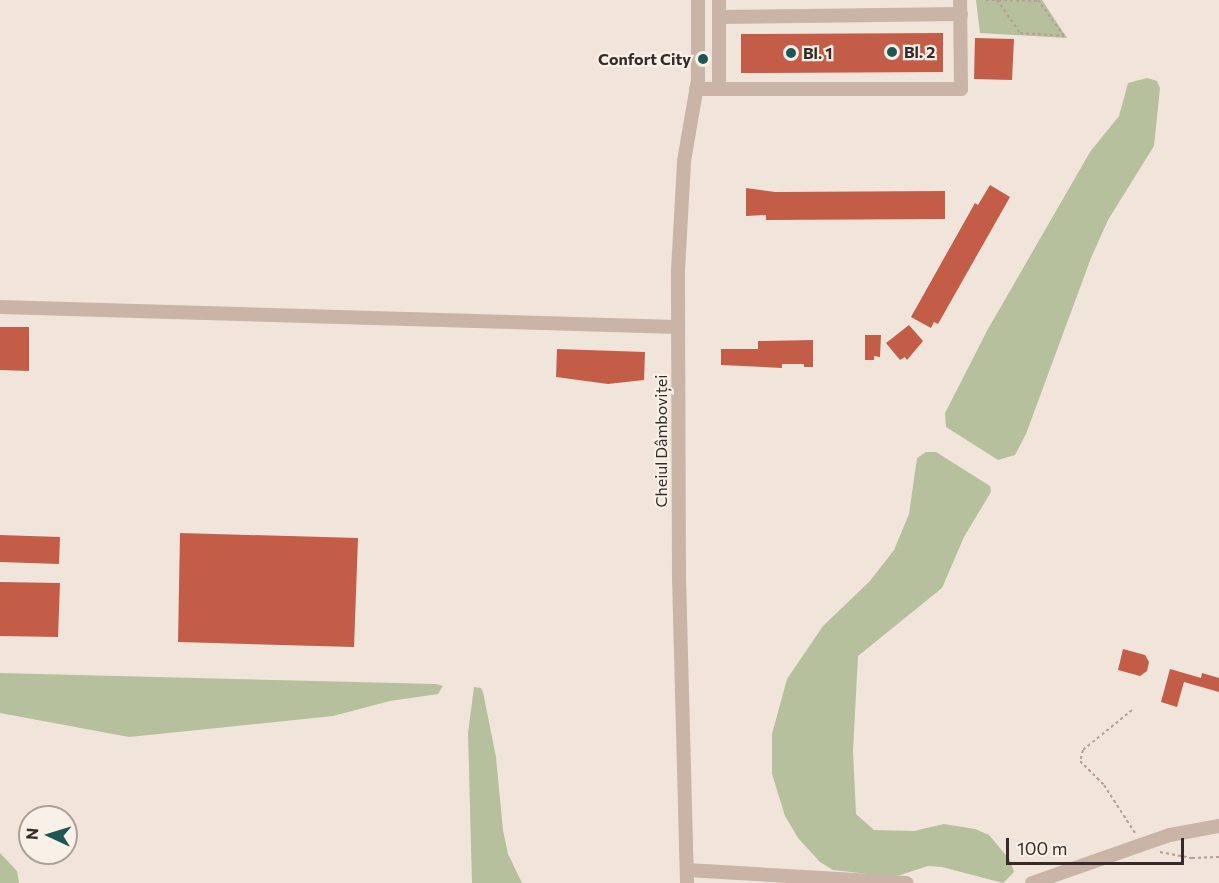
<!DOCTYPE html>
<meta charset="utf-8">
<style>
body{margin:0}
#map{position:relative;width:1219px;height:883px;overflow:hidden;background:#f1e5db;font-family:Commissioner,sans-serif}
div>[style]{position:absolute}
.green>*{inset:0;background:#b6c09c}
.building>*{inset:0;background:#c35d48}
.path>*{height:2px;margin-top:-1px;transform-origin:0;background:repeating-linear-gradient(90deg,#b59e92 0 3px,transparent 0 6px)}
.minor>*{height:14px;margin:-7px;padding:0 7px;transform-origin:7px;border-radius:7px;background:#c9b4a7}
.dots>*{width:16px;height:16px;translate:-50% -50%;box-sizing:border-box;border:3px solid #f9f0e7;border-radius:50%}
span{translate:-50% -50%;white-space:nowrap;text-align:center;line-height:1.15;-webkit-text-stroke:4.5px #f9f0e7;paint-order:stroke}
.poi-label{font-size:16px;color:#362b28;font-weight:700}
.left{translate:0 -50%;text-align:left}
.right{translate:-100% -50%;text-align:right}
.street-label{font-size:16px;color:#362b28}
.north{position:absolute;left:18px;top:805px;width:60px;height:60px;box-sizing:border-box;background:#f9f0e7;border:2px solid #aba19b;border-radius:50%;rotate:274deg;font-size:16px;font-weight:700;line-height:24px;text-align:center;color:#362b28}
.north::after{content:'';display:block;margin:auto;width:21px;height:27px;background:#1e5656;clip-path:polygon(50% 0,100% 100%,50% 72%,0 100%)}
.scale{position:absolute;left:1006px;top:838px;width:178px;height:27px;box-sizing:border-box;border:3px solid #362b28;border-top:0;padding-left:8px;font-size:18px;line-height:21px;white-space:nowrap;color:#362b28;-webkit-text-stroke:4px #f9f0e7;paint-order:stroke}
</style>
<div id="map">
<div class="green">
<i style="clip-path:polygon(976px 0,1042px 0,1067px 38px,980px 33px)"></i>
<i style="clip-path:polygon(1147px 78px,1157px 81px,1160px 88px,1154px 146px,1108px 220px,1091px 258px,1026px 434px,1015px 455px,998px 460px,946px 427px,945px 413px,988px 329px,1090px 152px,1119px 116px,1128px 83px)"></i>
<i style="clip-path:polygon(926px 452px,936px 452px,990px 486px,991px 492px,964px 537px,942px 588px,858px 656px,853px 751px,856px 814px,874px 830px,914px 831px,944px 824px,975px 829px,989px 835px,1010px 860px,1014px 872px,1003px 883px,942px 867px,928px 866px,894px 877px,833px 870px,820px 862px,798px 838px,785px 816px,772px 774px,772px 734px,787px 679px,823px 626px,870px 581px,894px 550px,909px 514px,917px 458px)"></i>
<i style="clip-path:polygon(0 673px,436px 684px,443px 686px,438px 694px,390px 701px,333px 716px,129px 737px,0 713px)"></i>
<i style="clip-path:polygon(474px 687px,481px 688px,483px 692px,496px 757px,503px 830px,508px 854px,522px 883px,472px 883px,468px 733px)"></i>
<i style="clip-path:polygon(0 853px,17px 871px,19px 883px,0 883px)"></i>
</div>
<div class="building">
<i style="clip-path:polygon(943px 33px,943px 72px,741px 73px,741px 34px)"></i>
<i style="clip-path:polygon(975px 38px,1014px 39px,1012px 80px,974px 79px)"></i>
<i style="clip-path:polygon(990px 185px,1010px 197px,938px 324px,934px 322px,931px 328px,911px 317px,975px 203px,978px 205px)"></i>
<i style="clip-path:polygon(746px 188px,775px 192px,945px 191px,945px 219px,766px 220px,766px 215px,746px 216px)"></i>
<i style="clip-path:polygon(909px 325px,923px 341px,907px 360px,905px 357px,900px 360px,886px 343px)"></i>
<i style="clip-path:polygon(0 327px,29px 327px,29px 371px,0 370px)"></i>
<i style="clip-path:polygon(865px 335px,881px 335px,880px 357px,874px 356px,874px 360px,865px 360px)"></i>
<i style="clip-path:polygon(813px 340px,813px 367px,804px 367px,804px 364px,782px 364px,782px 368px,721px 365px,721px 349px,758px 349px,758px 341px)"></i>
<i style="clip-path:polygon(557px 349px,645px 352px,644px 380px,608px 384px,556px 377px)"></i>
<i style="clip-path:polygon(180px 533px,358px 538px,354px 647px,178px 642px)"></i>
<i style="clip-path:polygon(0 535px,60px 537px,59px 564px,0 562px)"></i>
<i style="clip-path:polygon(0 582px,60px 583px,58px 637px,0 636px)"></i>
<i style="clip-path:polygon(1123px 649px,1145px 655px,1149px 662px,1147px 671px,1140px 676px,1118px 670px)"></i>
<i style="clip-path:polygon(1170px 669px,1201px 678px,1202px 673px,1219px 678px,1219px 692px,1184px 682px,1177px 707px,1161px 702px)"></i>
</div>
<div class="path">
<i style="left:986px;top:0;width:53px;rotate:1.1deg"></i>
<i style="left:997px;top:0;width:40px;rotate:55.1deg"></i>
<i style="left:1020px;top:33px;width:44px;rotate:3.9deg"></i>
<i style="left:1064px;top:36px;width:44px;rotate:-125.8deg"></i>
<i style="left:1132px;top:710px;width:63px;rotate:140.8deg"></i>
<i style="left:1083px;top:750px;width:11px;rotate:105deg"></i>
<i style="left:1080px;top:761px;width:34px;rotate:45deg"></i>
<i style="left:1104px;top:785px;width:57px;rotate:57.1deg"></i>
<i style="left:1160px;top:852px;width:33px;rotate:11deg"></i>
<i style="left:1192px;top:858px;width:27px;rotate:-2deg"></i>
</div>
<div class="minor">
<i style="left:719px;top:17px;width:242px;rotate:-0.7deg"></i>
<i style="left:696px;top:89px;width:265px"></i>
<i style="left:961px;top:89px;width:89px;rotate:-90.6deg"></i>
<i style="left:719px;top:89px;width:89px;rotate:-90deg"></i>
<i style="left:0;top:307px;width:677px;rotate:1.69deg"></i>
<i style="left:687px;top:870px;width:220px;rotate:3.4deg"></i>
<i style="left:687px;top:883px;width:303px;rotate:-91.5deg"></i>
<i style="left:679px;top:580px;width:310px;rotate:-90.2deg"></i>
<i style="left:678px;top:270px;width:109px;rotate:-86.8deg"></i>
<i style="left:684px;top:161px;width:82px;rotate:-80.2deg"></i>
<i style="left:698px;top:80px;width:80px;rotate:-90deg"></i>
<i style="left:1032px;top:883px;width:146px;rotate:-19.2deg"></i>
<i style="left:1170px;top:835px;width:50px;rotate:-10.4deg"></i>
</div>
<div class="dots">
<i style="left:892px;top:52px;background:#1e5656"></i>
<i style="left:791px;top:53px;background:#1e5656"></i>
<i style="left:703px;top:59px;background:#1e5656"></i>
</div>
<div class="poi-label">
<span class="left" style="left:904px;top:52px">Bl. 2</span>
<span class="left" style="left:803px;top:53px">Bl. 1</span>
<span class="right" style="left:691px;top:59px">Confort City</span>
</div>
<div class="street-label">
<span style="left:661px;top:441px;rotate:-90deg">Cheiul Dâmboviței</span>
</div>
<div class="north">N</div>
<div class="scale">100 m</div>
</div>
